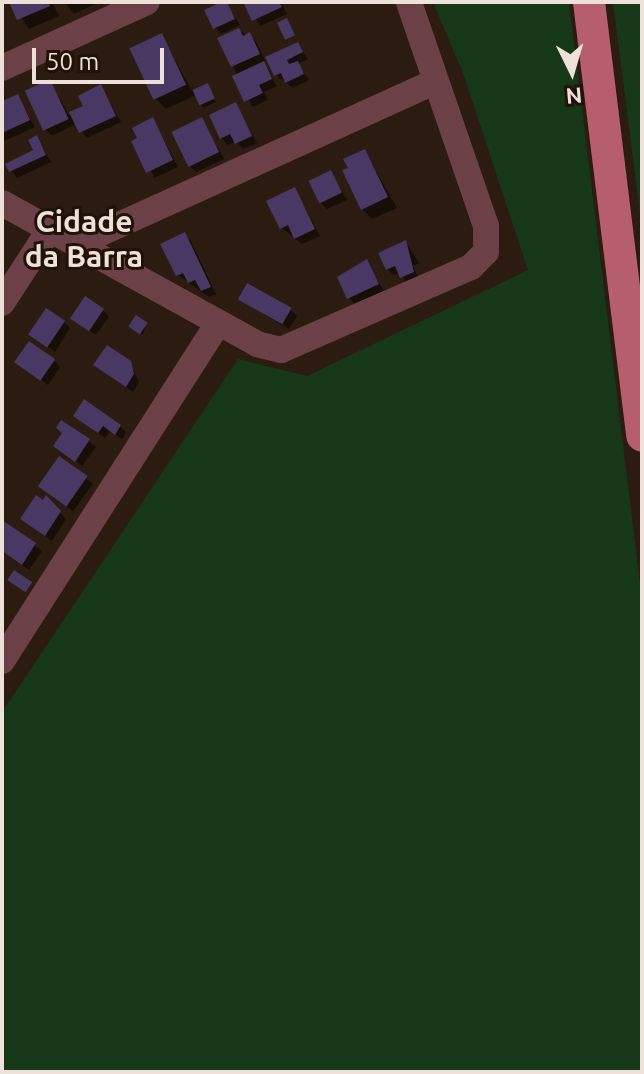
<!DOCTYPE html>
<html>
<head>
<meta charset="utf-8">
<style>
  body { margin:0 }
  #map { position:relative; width:644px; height:1074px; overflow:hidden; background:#2b1b10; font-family:Ubuntu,sans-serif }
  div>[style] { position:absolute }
  .green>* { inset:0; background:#173818 }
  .shadow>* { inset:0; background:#0007; transform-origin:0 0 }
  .building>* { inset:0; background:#493863; transform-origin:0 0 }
  .minor>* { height:26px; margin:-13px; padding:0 13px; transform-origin:13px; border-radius:13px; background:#6c4047 }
  .major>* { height:32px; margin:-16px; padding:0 16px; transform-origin:16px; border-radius:16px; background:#b75e6e }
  span { translate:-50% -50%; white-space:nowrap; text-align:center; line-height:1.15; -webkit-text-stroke:6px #211207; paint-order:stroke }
  .neighbourhood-label { font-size:30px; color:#ede1da; font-weight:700 }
  .frame { position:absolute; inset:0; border:4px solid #ede1da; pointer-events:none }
  .north { position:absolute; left:532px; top:32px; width:80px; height:80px; -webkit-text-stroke:6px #211207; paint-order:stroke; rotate:175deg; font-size:22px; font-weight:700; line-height:32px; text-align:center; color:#ede1da }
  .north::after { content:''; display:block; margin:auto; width:28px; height:36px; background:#ede1da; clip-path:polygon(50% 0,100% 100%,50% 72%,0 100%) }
  .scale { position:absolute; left:32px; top:48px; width:132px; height:36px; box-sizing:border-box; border:4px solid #ede1da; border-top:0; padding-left:10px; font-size:24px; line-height:28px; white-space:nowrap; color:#ede1da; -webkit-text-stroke:6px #211207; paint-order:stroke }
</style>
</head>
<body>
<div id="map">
  <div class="green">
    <i style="clip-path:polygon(433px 2px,569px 2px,642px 600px,642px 1072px,2px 1072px,2px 712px,238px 359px,307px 376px,528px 270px,463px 73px)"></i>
    <i style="clip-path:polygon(613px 2px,642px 2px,642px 229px)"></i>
  </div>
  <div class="shadow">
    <i style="clip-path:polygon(11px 2px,52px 2px,59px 16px,29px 29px)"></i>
    <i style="clip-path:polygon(65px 2px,94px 2px,95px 4px,74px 14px)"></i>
    <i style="clip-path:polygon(225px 2px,240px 25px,221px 34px,215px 27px)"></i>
    <i style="clip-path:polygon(246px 2px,281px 2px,287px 14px,260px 26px)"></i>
    <i style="clip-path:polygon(239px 30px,256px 41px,265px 60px,297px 45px,308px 59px,298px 64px,309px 80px,293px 88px,276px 75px,268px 59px,262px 62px,277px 86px,264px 92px,268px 100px,252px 107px,233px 66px)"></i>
    <i style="clip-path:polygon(161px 35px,193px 92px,210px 88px,216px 102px,203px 108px,196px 95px,166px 109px,156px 99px)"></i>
    <i style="clip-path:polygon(50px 81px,69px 115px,85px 107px,101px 87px,121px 122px,87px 138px,76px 124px,52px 136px,45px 129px)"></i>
    <i style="clip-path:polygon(17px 96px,35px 127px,2px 142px,2px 103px)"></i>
    <i style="clip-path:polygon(235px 105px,257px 143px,243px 149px,236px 141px,228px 145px,221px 138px)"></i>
    <i style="clip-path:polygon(201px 119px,224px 159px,196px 172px,189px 165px)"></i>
    <i style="clip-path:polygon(153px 120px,178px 167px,154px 178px,140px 139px)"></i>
    <i style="clip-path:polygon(37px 138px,51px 162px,17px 178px,8px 165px,36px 151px)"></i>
    <i style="clip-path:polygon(365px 151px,397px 208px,372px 219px,362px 209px)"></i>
    <i style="clip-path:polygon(331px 173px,347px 200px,327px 209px,321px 203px)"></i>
    <i style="clip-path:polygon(295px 189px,320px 236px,302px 244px,282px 228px)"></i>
    <i style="clip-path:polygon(184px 234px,191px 241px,216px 294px,209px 297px,178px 275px)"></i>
    <i style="clip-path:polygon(406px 242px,419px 263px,413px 266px,419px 279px,408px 284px,400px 272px,394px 275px,387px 269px)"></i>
    <i style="clip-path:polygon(366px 261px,384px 291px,355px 304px,349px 298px)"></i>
    <i style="clip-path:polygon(240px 300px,290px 309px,297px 316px,289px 329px)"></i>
    <i style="clip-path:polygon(103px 310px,109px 317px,96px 335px,79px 324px)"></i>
    <i style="clip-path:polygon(64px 322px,70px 328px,55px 352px,30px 334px)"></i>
    <i style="clip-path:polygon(146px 324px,143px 335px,134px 329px)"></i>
    <i style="clip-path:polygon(54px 360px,60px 367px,48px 385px,17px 363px)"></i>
    <i style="clip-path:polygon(130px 363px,139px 382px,133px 392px,96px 365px)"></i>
    <i style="clip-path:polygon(75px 416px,120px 426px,126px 432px,122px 439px,110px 431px,105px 438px)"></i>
    <i style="clip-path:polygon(62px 422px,96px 447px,82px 466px,55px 446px,64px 434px)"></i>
    <i style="left:59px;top:459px;width:42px;height:34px;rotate:36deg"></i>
    <i style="clip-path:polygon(46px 498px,66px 519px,52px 541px,22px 519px)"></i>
    <i style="clip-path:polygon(2px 522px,42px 551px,29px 570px,2px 551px)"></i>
  </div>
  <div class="building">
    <i style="clip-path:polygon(9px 2px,48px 2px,50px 6px,17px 20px)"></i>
    <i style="clip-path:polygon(221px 2px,227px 2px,235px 19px,213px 29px,204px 10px)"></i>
    <i style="clip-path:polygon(243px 2px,279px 2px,282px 7px,252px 21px)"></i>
    <i style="left:287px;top:18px;width:19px;height:11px;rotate:65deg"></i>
    <i style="clip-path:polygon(239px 28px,243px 36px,250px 32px,260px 54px,231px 67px,217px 38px)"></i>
    <i style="left:162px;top:33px;width:57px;height:36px;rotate:65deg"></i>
    <i style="clip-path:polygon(298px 42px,303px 52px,287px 60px,289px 64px,298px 61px,304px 74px,285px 83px,281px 73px,274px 76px,265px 57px)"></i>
    <i style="clip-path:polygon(264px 61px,272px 79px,259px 85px,263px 93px,244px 102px,232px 76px)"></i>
    <i style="left:50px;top:79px;width:44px;height:28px;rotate:65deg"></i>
    <i style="left:208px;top:83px;width:17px;height:17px;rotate:66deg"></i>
    <i style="clip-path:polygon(101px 84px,116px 116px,79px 133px,69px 112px,83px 106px,78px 96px)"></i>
    <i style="clip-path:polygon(18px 94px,30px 120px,2px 133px,2px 101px)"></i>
    <i style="clip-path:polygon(236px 102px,252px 136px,235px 144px,230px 134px,220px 139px,209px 115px)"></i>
    <i style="clip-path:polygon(153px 117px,173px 160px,146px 173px,131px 141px,137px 138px,132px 128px)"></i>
    <i style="left:202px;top:117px;width:39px;height:34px;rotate:64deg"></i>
    <i style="clip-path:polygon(37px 135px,46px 155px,9px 172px,5px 164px,33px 150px,28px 140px)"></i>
    <i style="clip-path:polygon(365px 149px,388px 197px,361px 210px,342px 170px,348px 168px,343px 159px)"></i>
    <i style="left:331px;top:170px;width:25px;height:25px;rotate:64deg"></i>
    <i style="clip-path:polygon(295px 187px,315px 229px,294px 239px,288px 225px,280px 229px,266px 201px)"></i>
    <i style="clip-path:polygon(185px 232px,211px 287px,201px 291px,195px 280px,188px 283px,183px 273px,176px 276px,160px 244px)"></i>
    <i style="clip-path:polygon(406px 240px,414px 272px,400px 278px,395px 266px,386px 270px,378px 253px)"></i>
    <i style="clip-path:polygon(367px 259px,379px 284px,347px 299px,337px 277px)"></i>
    <i style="left:247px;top:283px;width:51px;height:19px;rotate:29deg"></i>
    <i style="left:85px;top:296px;width:23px;height:27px;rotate:34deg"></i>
    <i style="left:46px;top:308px;width:23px;height:32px;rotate:34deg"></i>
    <i style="left:136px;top:315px;width:14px;height:14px;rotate:34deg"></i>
    <i style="left:29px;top:341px;width:32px;height:26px;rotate:35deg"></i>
    <i style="clip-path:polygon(107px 345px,131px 361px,134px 374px,126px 387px,93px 365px)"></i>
    <i style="clip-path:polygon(84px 399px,121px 425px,115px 435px,103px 426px,98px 433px,73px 416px)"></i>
    <i style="clip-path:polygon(61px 420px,90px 439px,75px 462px,53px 446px,62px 433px,56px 428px)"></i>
    <i style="left:59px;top:456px;width:35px;height:37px;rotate:35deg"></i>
    <i style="clip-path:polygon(36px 495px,43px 500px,46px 495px,61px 511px,45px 536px,20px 519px)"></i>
    <i style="clip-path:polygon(2px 520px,36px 543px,22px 565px,2px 551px)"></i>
    <i style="left:14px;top:570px;width:22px;height:12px;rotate:34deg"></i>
  </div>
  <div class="minor">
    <i style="left:2px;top:68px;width:159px;rotate:-24.5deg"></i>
    <i style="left:2px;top:203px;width:291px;rotate:28.9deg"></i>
    <i style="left:257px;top:344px;width:25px;rotate:14deg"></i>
    <i style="left:281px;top:350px;width:207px;rotate:-23.6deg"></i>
    <i style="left:471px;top:267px;width:21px;rotate:-45deg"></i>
    <i style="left:486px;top:252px;width:26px;rotate:-90deg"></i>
    <i style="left:486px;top:226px;width:237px;rotate:-109deg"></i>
    <i style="left:77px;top:244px;width:394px;rotate:-24.4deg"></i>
    <i style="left:2px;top:303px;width:88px;rotate:-57deg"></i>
    <i style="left:2px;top:661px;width:401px;rotate:-57.4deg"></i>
  </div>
  <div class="major">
    <i style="left:589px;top:2px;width:437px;rotate:83deg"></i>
  </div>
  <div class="neighbourhood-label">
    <span style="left:84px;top:238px">Cidade<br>da Barra</span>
  </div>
  <div class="frame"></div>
  <div class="north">N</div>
  <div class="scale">50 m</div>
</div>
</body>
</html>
